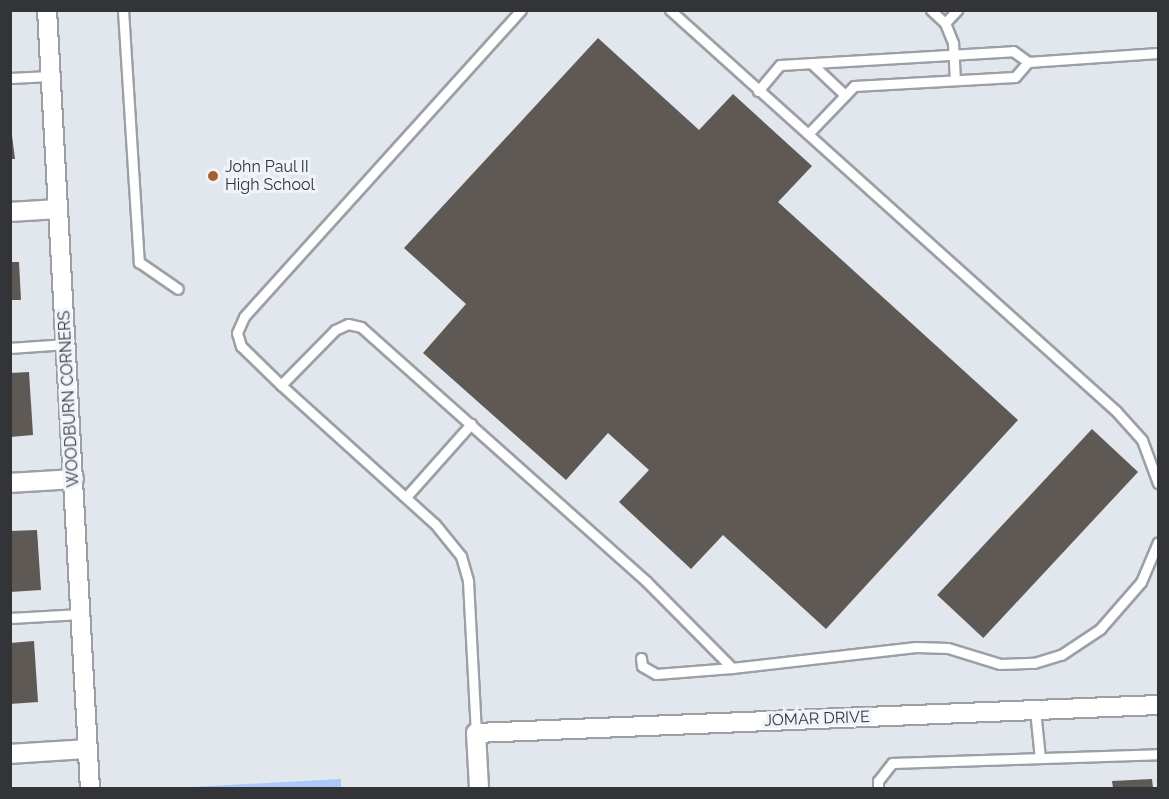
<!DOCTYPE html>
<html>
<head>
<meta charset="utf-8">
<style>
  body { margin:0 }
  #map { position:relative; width:1169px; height:799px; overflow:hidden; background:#e2e6ed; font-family:Raleway,sans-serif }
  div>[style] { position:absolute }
  .green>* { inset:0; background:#a9c9fb }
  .building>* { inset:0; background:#5f5956; transform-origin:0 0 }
  .roads { filter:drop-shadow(2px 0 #9ca0a6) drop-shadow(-2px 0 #9ca0a6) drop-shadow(0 2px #9ca0a6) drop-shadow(0 -2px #9ca0a6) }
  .service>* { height:9px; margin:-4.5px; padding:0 4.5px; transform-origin:4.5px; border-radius:4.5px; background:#fff }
  .minor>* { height:18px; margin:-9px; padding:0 9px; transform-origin:9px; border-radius:9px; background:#fff }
  .dots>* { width:16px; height:16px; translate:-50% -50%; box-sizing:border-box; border:3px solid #eff4fa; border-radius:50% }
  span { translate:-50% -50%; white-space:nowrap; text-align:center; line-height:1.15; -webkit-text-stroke:6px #eff4fa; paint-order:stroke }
  .poi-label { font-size:16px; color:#333437 }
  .left { translate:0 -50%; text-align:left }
  .street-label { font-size:16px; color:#333437 }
  .frame { position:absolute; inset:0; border:12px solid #333437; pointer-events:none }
</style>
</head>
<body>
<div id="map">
  <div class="green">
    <i style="clip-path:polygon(341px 779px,341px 788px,173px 788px)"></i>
  </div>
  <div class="building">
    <i style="clip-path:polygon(598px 38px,699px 130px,733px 94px,812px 166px,778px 202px,1018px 420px,826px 629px,723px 535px,691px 569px,619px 502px,649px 470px,608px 433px,566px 480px,423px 353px,466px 304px,404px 248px)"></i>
    <i style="clip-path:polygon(10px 120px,15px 159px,10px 159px)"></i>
    <i style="clip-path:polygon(10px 262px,19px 262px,21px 300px,10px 300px)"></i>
    <i style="clip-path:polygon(29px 372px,33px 435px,10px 437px,10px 373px)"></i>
    <i style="left:1092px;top:429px;width:63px;height:227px;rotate:43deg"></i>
    <i style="clip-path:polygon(37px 530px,41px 590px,10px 592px,10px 531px)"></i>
    <i style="clip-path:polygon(34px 641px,38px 702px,10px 704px,10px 643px)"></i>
    <i style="clip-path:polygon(1152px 779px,1153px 788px,1113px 788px,1112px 781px)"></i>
  </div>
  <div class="roads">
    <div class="service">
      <i style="left:123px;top:10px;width:253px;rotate:86.4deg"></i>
      <i style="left:139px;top:262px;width:47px;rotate:34.7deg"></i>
      <i style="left:521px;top:10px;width:413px;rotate:132.1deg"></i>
      <i style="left:244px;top:317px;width:17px;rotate:114deg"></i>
      <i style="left:237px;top:333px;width:14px;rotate:73deg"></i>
      <i style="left:241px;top:346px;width:56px;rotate:44.3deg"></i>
      <i style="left:281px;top:385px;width:77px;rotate:-45.5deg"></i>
      <i style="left:335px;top:330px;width:14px;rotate:-25deg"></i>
      <i style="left:348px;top:324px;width:13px;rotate:13deg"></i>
      <i style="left:361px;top:327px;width:383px;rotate:41.7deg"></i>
      <i style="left:647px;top:582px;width:121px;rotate:45.3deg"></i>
      <i style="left:732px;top:668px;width:185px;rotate:-6.5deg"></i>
      <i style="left:916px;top:647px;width:32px;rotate:2deg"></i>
      <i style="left:948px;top:648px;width:54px;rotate:17.1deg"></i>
      <i style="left:1000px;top:664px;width:34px;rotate:-2deg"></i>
      <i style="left:1034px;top:663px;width:28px;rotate:-17deg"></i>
      <i style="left:1061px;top:655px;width:47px;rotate:-33.7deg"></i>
      <i style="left:1100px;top:629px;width:62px;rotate:-48.9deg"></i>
      <i style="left:1141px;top:582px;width:43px;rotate:-67deg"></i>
      <i style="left:670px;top:10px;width:600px;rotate:41.96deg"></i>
      <i style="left:1116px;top:411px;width:39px;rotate:48deg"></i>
      <i style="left:1142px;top:440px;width:46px;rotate:69.6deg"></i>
      <i style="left:931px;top:10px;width:19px;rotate:43deg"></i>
      <i style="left:945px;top:23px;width:22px;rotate:68deg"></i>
      <i style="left:953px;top:43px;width:37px;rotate:87deg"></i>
      <i style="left:945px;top:23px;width:18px;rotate:-47deg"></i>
      <i style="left:811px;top:63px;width:47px;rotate:43.3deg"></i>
      <i style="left:10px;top:78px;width:40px;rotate:-2.9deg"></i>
      <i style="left:758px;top:91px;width:34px;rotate:-50deg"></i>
      <i style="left:780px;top:65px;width:233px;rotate:-3.4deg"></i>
      <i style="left:1013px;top:51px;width:19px;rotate:36deg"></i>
      <i style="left:1028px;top:62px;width:130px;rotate:-4deg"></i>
      <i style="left:808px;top:134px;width:66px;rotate:-46.2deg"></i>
      <i style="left:854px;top:86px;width:161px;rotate:-3.2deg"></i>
      <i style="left:1015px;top:77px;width:20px;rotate:-49deg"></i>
      <i style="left:10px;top:348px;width:56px;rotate:-4.1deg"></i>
      <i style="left:281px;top:385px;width:207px;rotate:42.1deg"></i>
      <i style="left:435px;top:524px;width:41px;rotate:50.9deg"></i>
      <i style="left:461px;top:556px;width:26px;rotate:74deg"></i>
      <i style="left:468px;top:581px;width:152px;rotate:87deg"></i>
      <i style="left:406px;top:497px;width:98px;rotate:-48.3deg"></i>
      <i style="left:10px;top:618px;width:71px;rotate:-3.2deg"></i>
      <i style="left:641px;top:658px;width:8px;rotate:83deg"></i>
      <i style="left:642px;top:666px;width:16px;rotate:30deg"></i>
      <i style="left:656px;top:674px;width:76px;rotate:-4.5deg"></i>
      <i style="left:1035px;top:710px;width:48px;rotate:84.1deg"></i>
      <i style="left:878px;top:788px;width:7px;rotate:-90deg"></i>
      <i style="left:878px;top:781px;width:23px;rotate:-52deg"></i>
      <i style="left:892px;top:763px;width:266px;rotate:-1.9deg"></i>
    </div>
    <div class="minor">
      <i style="left:47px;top:10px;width:779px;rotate:86.84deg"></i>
      <i style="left:10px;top:212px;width:48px;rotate:-3.6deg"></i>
      <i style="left:10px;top:483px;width:64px;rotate:-3.6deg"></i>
      <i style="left:10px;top:754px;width:78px;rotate:-3.7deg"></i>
      <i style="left:479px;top:788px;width:55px;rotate:-93.1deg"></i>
      <i style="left:476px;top:733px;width:683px;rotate:-2.35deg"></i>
    </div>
  </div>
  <div class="dots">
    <i style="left:213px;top:176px;background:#a35f30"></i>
  </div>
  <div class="poi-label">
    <span class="left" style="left:225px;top:176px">John Paul II<br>High School</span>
  </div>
  <div class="street-label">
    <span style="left:69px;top:399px;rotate:-93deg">WOODBURN CORNERS</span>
    <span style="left:817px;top:719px;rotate:-2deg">JOMAR DRIVE</span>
  </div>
  <div class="frame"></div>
</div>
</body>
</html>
